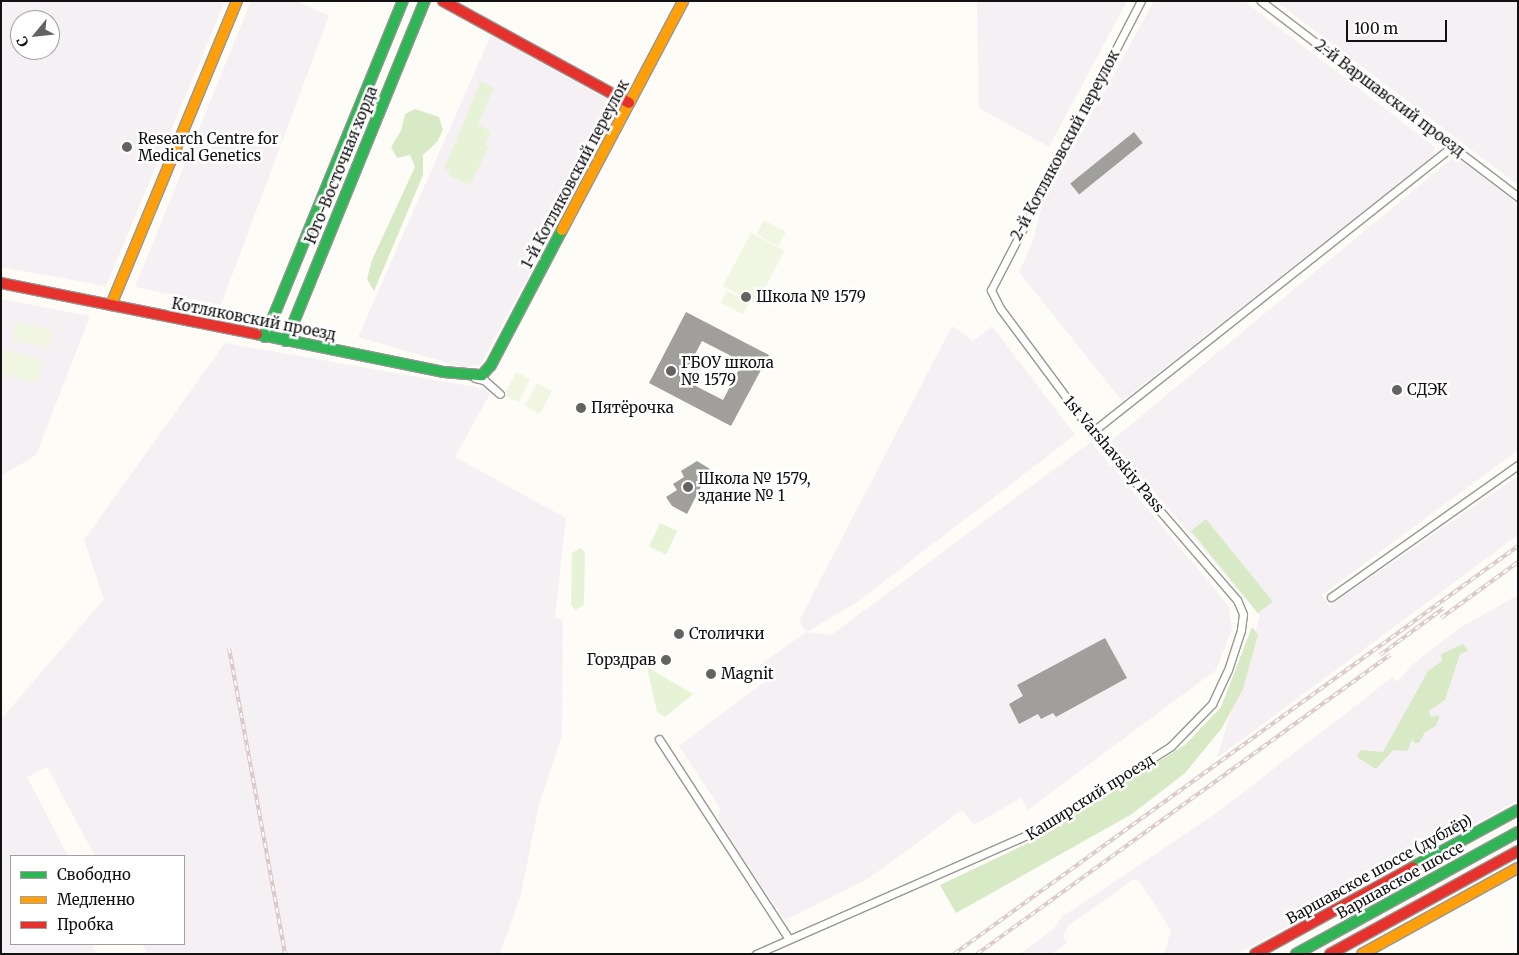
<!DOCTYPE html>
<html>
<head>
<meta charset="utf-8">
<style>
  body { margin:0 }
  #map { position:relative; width:1519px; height:955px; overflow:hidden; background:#fdfcf7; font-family:Merriweather,serif }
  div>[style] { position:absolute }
  .industrial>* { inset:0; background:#f5f0f3 }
  .green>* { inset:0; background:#e7f3d7; transform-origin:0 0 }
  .forest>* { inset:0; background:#d8eac5; transform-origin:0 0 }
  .pitch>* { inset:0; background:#f0f6e1; transform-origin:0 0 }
  .building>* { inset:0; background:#a19f9c; transform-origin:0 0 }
  .roads { filter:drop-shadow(1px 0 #979795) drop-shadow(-1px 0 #979795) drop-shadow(0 1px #979795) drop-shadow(0 -1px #979795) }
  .street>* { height:7px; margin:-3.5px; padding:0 3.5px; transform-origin:3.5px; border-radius:3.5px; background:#fffffe }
  .fast>* { height:10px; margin:-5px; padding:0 5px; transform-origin:5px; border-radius:5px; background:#30b455 }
  .slow>* { height:10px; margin:-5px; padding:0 5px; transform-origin:5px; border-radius:5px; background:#ff9f0a }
  .jam>* { height:10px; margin:-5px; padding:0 5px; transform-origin:5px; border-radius:5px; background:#e5322d }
  .rail>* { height:4px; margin-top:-2px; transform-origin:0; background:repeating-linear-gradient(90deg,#fff 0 5.5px,#d9c6c7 0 11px); box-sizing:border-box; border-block:1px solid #d9c6c7 }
  .dots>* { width:14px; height:14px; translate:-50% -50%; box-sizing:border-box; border:2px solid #fff; border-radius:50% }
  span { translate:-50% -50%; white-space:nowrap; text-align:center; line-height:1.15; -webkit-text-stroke:5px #fff; paint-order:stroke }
  .street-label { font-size:15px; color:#111 }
  .poi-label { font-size:15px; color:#111 }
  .left { translate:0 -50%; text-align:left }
  .right { translate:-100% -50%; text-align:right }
  .frame { position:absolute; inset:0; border:2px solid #111; pointer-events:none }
  .legend { position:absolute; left:10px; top:855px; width:175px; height:90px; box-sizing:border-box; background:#fff; border:1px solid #a0a0a0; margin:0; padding:6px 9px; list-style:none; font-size:15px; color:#111 }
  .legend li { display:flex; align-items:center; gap:10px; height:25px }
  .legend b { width:25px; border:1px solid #a0a0a0 }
  .north { position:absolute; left:10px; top:10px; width:50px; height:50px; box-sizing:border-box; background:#fff; border:1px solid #a0a0a0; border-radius:50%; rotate:242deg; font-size:14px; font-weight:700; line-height:20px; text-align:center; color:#111 }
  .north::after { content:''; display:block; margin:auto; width:18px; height:22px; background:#646362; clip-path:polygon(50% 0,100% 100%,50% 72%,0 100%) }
  .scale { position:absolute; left:1346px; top:20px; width:101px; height:22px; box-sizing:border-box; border:2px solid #111; border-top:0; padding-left:6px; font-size:15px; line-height:18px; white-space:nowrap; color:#111; -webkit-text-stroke:4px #fff; paint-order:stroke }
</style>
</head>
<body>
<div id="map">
  <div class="industrial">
    <i style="clip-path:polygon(evenodd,1px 1px,225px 1px,106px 286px,1px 267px,1px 1px,20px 20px,50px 20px,50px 50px,20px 50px,20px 20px)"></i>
    <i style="clip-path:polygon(251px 1px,297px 1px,329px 16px,221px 305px,135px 287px)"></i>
    <i style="clip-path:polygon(977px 1px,1127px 1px,1049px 147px,979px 108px)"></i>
    <i style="clip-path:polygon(1154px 1px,1244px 1px,1435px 147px,1433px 156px,1122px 401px,1019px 272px,1033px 241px,1042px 205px)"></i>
    <i style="clip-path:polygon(1276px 1px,1518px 1px,1518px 185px)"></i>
    <i style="clip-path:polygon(491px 35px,621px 107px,480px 365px,465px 368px,358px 337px)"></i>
    <i style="clip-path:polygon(1455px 156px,1518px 204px,1518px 450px,1322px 595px,1329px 606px,1518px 476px,1518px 535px,1217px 758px,1260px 616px,1111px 441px)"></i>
    <i style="clip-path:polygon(1px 299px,90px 316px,36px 455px,1px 476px)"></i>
    <i style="clip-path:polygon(952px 326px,973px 341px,992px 326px,1075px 435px,857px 602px,807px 632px,831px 635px,1091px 442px,1229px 606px,1232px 629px,1216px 670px,1028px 810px,1021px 798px,974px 825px,962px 810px,869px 878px,785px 920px,737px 850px,717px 816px,721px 810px,679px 746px,768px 679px,759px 666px,806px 632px,799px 621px)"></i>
    <i style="clip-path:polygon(225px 343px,492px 390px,455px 457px,566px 518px,555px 617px,563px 620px,562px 735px,539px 804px,521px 894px,500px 954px,147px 954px,142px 944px,184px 944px,184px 856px,95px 856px,47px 767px,27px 777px,68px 856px,11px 856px,11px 944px,91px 944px,97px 954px,1px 954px,1px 719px,104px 599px,84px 540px)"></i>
    <i style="clip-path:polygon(1518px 595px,1518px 800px,1237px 954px,1164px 954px,1171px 930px,1139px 881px,1134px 879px,1068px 926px,1063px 937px,1067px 943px,1052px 954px,1020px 954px,1054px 928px,1062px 917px,1215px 814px,1393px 677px,1397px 682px,1412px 665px,1458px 629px)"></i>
  </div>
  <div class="green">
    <i style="clip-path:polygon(481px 81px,494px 88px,478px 124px,491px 132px,485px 145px,489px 147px,470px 185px,449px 176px,450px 171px,444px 169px)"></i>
    <i style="left:660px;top:523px;width:19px;height:26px;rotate:25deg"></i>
    <i style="clip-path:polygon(580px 548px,585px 552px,584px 605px,575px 610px,571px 604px,572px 553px)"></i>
    <i style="clip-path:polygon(647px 667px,693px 694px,665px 717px,657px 712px)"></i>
  </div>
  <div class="forest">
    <i style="clip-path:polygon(415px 109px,439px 117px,443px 130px,437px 142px,423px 155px,423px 175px,374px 291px,367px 279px,372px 260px,415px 167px,410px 155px,397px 158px,391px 147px,401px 131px,405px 114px)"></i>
    <i style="left:1206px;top:519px;width:106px;height:19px;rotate:51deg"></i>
    <i style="clip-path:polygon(1252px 627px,1258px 635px,1243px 689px,1222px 728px,1185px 773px,1132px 814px,956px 913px,940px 885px,1043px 836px,1186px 744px,1221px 707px)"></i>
    <i style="clip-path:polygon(1463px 644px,1468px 651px,1460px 654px,1445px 700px,1429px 711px,1431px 717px,1438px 715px,1439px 718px,1436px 726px,1425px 732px,1419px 743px,1414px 743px,1413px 738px,1407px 751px,1393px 750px,1376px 769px,1357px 757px,1360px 750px,1383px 752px,1428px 671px,1442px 661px,1441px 654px)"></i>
  </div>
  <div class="pitch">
    <i style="left:764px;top:220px;width:25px;height:16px;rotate:29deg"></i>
    <i style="left:751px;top:233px;width:38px;height:60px;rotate:28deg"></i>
    <i style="left:727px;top:291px;width:25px;height:13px;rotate:29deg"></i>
    <i style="left:16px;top:322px;width:38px;height:18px;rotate:12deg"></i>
    <i style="left:1px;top:350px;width:43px;height:24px;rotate:12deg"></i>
    <i style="left:516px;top:372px;width:16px;height:26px;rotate:27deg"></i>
    <i style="left:537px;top:383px;width:17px;height:26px;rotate:28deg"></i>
  </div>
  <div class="building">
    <i style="left:1134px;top:132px;width:14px;height:82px;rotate:51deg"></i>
    <i style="clip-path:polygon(evenodd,686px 312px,769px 355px,731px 426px,649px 383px,686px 312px,702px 341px,743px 362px,723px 400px,682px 379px,702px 341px)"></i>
    <i style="clip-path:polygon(697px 461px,710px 469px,687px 514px,672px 506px,666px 497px,677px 490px,673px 484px,684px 477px,681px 471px)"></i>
    <i style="clip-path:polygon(1105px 638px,1127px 678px,1056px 717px,1053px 713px,1041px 719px,1038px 714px,1019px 724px,1009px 704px,1023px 696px,1017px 685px)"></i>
  </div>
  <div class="roads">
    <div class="street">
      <i style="left:1261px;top:1px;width:323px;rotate:37.3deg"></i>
      <i style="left:475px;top:378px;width:9px;rotate:13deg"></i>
      <i style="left:484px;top:380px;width:21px;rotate:41deg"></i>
      <i style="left:1092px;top:432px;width:462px;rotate:-38.4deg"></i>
      <i style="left:1331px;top:597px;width:229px;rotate:-35.2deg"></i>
      <i style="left:659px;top:739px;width:237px;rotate:57deg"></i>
      <i style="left:756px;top:954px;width:316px;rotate:-23.7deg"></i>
      <i style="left:1045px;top:827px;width:150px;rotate:-32.7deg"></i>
      <i style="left:1171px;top:746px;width:59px;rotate:-45.7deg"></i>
      <i style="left:1212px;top:704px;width:38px;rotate:-65deg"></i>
      <i style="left:1228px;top:670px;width:42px;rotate:-72deg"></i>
      <i style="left:1241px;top:630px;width:16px;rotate:-83deg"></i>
      <i style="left:1243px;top:614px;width:15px;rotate:-113deg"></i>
      <i style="left:1237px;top:600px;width:222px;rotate:-130.8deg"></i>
      <i style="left:1092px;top:432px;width:154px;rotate:-126.6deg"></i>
      <i style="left:1000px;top:308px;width:20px;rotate:-117deg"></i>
      <i style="left:991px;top:290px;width:326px;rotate:-62.6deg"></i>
    </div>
    <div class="fast">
      <i style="left:257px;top:334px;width:191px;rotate:11.5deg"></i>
      <i style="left:444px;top:372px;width:38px;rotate:5deg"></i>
      <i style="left:482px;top:375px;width:13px;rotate:-48deg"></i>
      <i style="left:491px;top:365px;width:153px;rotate:-62.3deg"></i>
      <i style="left:265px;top:337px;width:363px;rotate:-67.7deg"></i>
      <i style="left:286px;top:341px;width:367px;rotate:-67.8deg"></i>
      <i style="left:1413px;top:867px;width:119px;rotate:-28.5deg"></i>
      <i style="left:1296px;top:954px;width:253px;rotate:-28.8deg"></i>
    </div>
    <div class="slow">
      <i style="left:562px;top:230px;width:259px;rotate:-62.1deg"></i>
      <i style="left:111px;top:305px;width:329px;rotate:-67.5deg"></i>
      <i style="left:1362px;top:954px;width:178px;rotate:-28.9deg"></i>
    </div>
    <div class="jam">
      <i style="left:443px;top:1px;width:212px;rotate:28.7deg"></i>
      <i style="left:1px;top:283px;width:261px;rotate:11.3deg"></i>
      <i style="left:1255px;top:954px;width:180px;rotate:-28.8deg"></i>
      <i style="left:1330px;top:954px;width:214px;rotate:-28.7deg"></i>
    </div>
  </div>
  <div class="rail">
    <i style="left:1441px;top:618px;width:95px;rotate:-36deg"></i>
    <i style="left:229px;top:648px;width:311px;rotate:79.6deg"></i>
    <i style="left:1380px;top:655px;width:79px;rotate:-36.3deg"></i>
    <i style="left:954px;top:954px;width:696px;rotate:-35.88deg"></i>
    <i style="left:977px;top:954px;width:510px;rotate:-35.9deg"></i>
  </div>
  <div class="dots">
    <i style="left:127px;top:147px;background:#646362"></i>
    <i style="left:746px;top:297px;background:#646362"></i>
    <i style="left:671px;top:371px;background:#646362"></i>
    <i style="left:1397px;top:390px;background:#646362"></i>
    <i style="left:581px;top:408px;background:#646362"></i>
    <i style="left:688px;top:487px;background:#646362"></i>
    <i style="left:679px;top:634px;background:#646362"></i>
    <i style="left:666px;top:660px;background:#646362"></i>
    <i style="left:711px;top:674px;background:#646362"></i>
  </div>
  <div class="street-label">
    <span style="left:1390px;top:98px;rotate:37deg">2-й Варшавский проезд</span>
    <span style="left:1065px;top:145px;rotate:-62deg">2-й Котляковский переулок</span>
    <span style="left:341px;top:165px;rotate:-68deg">Юго-Восточная хорда</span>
    <span style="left:575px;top:174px;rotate:-62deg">1-й Котляковский переулок</span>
    <span style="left:254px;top:319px;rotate:11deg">Котляковский проезд</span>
    <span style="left:1114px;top:454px;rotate:50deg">1st Varshavskiy Pass</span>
    <span style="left:1090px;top:797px;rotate:-32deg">Каширский проезд</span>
    <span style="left:1379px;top:869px;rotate:-29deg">Варшавское шоссе (дублёр)</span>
    <span style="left:1400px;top:880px;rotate:-29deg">Варшавское шоссе</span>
  </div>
  <div class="poi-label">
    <span class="left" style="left:138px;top:147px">Research Centre for<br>Medical Genetics</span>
    <span class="left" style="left:756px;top:297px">Школа № 1579</span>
    <span class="left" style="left:681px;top:371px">ГБОУ школа<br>№ 1579</span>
    <span class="left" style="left:1407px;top:390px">СДЭК</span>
    <span class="left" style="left:591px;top:408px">Пятёрочка</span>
    <span class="left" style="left:698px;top:487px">Школа № 1579,<br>здание № 1</span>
    <span class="left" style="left:689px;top:634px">Столички</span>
    <span class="right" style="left:656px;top:660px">Горздрав</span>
    <span class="left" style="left:721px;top:674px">Magnit</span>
  </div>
  <div class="frame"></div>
  <ul class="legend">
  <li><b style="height:6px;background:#30b455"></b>Свободно</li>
  <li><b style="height:6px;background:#ff9f0a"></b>Медленно</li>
  <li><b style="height:6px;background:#e5322d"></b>Пробка</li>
  </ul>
  <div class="north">С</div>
  <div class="scale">100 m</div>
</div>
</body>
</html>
